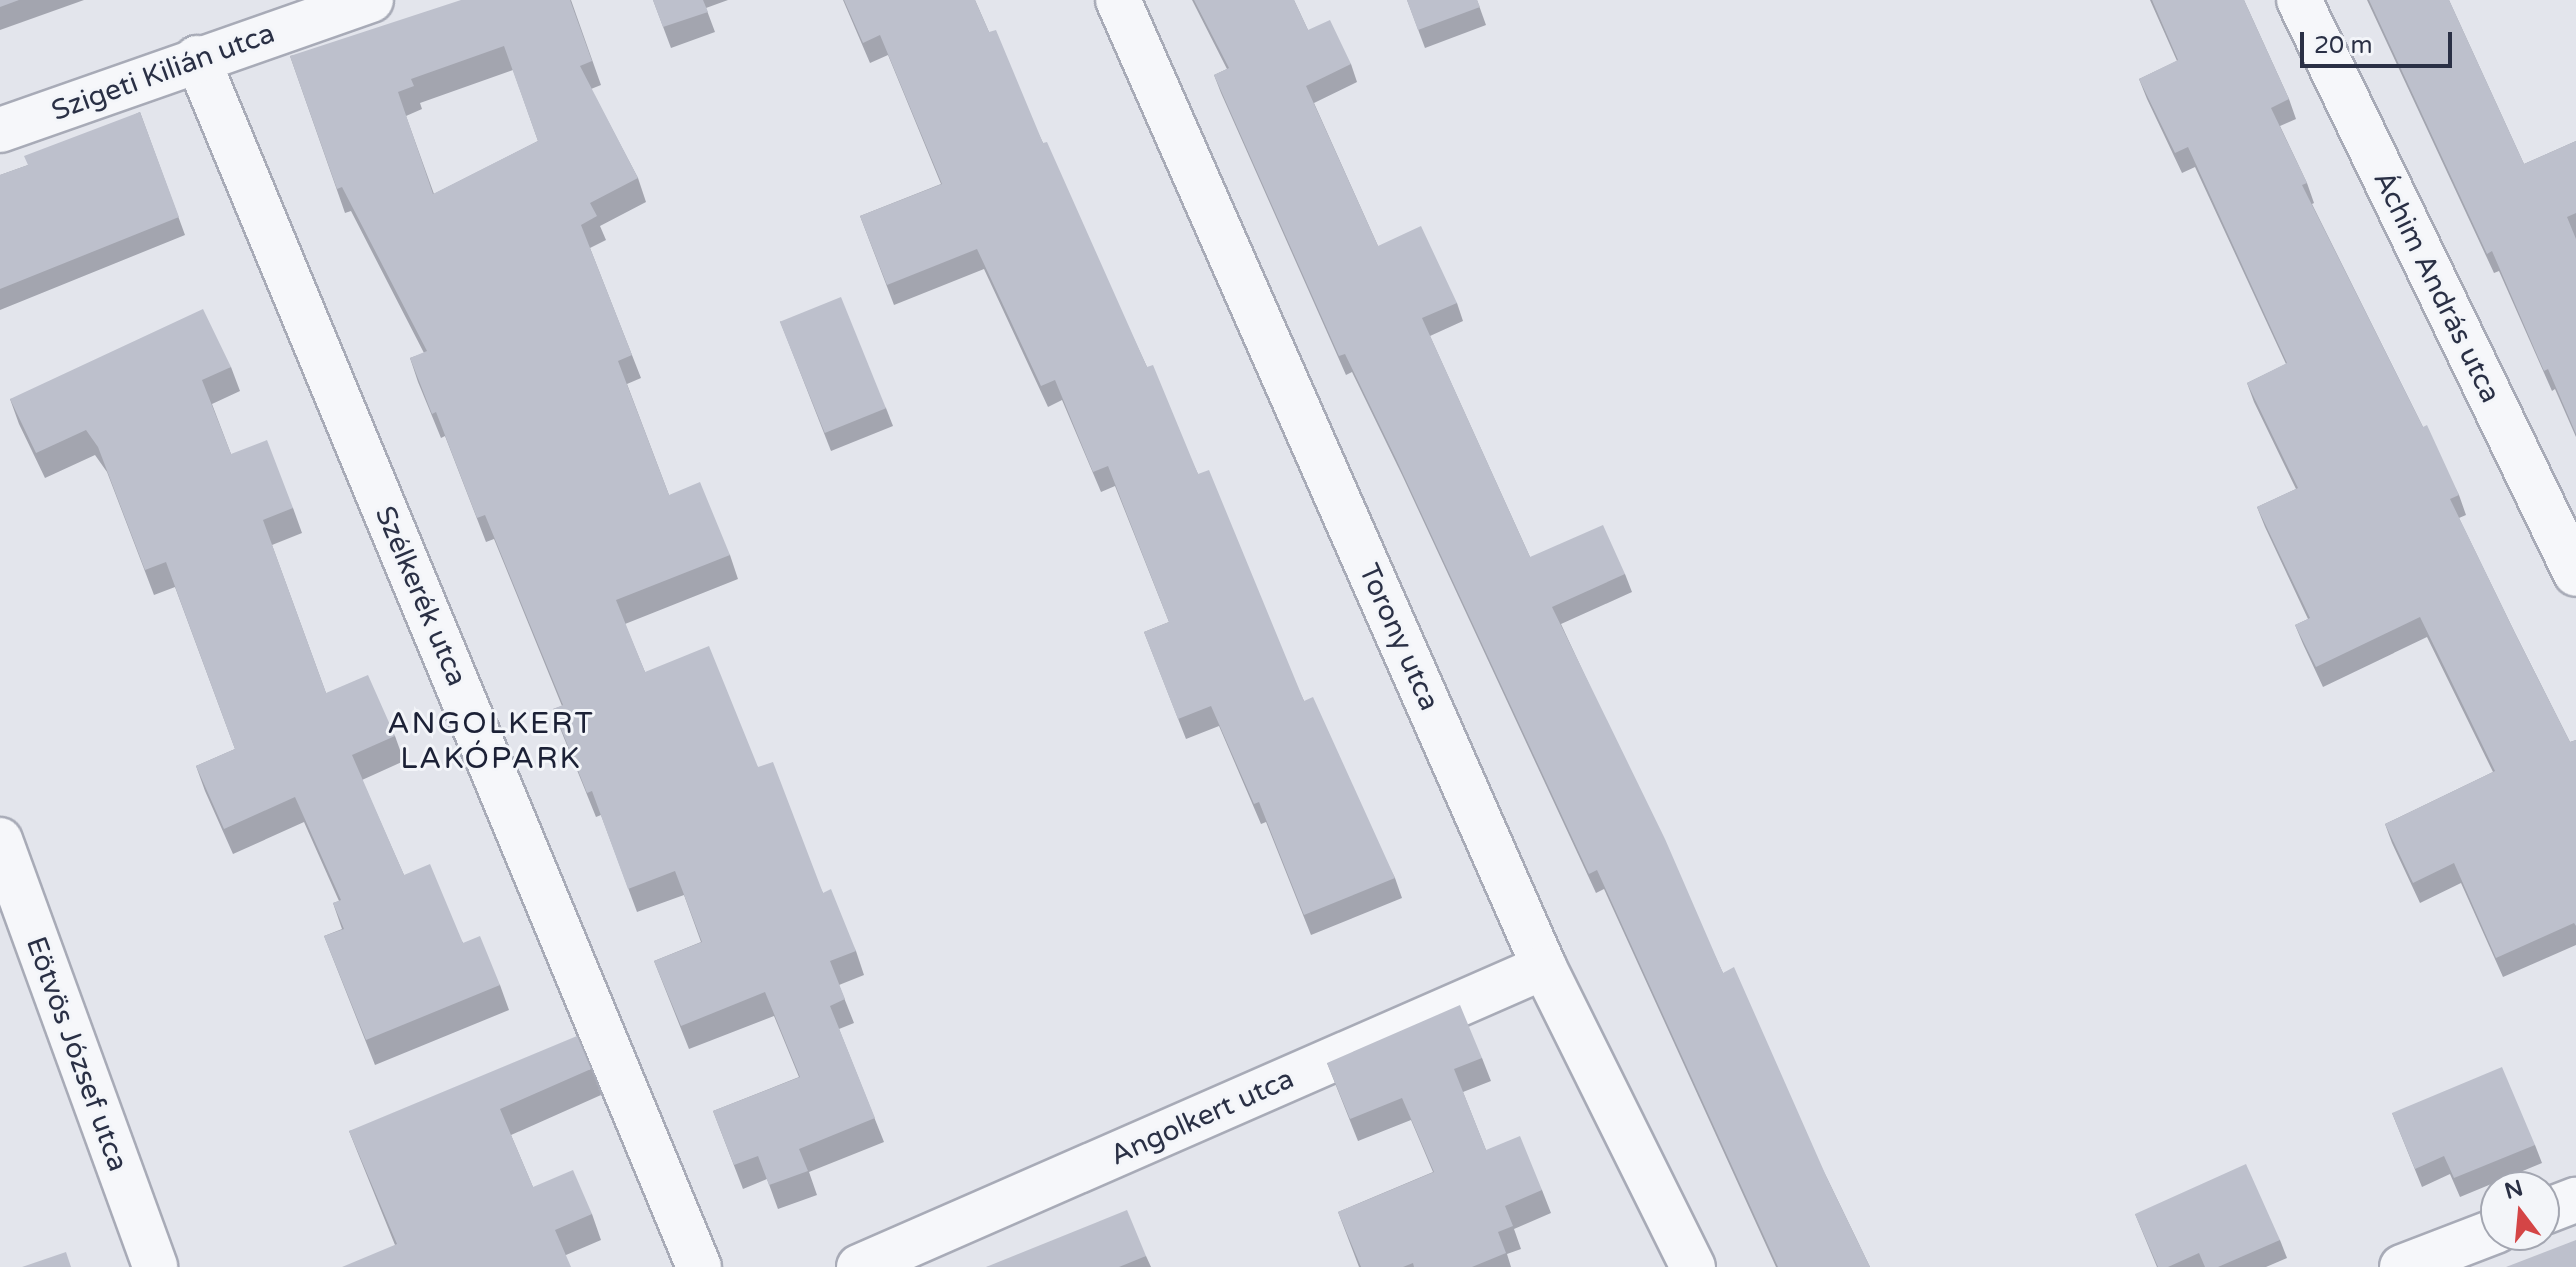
<!DOCTYPE html>
<html>
<head>
<meta charset="utf-8">
<style>
  body { margin:0 }
  #map { position:relative; width:2576px; height:1267px; overflow:hidden; background:#e3e5ec; font-family:"Varela Round",sans-serif }
  div>[style] { position:absolute }
  .roads { filter:drop-shadow(2px 0 #a8abb7) drop-shadow(-2px 0 #a8abb7) drop-shadow(0 2px #a8abb7) drop-shadow(0 -2px #a8abb7) }
  .street>* { height:44px; margin:-22px; padding:0 22px; transform-origin:22px; border-radius:22px; background:#f6f7fa }
  .wall>* { inset:0; background:#a3a5af }
  .building>* { inset:0; background:#bdc0cc; transform-origin:0 0 }
  span { translate:-50% -50%; white-space:nowrap; text-align:center; line-height:1.15; -webkit-text-stroke:6px #f3f5f9; paint-order:stroke }
  .street-label { font-size:28px; color:#2a3045 }
  .neighbourhood-label { font-size:30px; color:#1c2136; letter-spacing:2px }
  .north { position:absolute; left:2480px; top:1171px; width:80px; height:80px; box-sizing:border-box; background:#f3f5f9; border:2px solid #a3a6b1; border-radius:50%; rotate:344deg; font-size:22px; font-weight:700; line-height:32px; text-align:center; color:#2a3045 }
  .north::after { content:''; display:block; margin:auto; width:28px; height:36px; background:#d44546; clip-path:polygon(50% 0,100% 100%,50% 72%,0 100%) }
  .scale { position:absolute; left:2300px; top:32px; width:152px; height:36px; box-sizing:border-box; border:4px solid #2a3045; border-top:0; padding-left:10px; font-size:24px; line-height:28px; white-space:nowrap; color:#2a3045; -webkit-text-stroke:6px #f3f5f9; paint-order:stroke }
</style>
</head>
<body>
<div id="map">
  <div class="roads">
    <div class="street">
      <i style="left:1118px;top:0;width:1057px;rotate:66.22deg"></i>
      <i style="left:1544px;top:967px;width:335px;rotate:63.6deg"></i>
      <i style="left:2299px;top:0;width:637px;rotate:64.24deg"></i>
      <i style="left:197px;top:58px;width:1309px;rotate:67.45deg"></i>
      <i style="left:0;top:130px;width:393px;rotate:-19.3deg"></i>
      <i style="left:0;top:840px;width:454px;rotate:70deg"></i>
      <i style="left:2544px;top:1212px;width:34px;rotate:-21deg"></i>
      <i style="left:859px;top:1267px;width:748px;rotate:-23.65deg"></i>
      <i style="left:2402px;top:1267px;width:101px;rotate:-21deg"></i>
    </div>
  </div>
  <div class="wall">
    <i style="clip-path:polygon(0 0,84px 0,0 30px)"></i>
    <i style="clip-path:polygon(evenodd,571px 0,601px 85px,591px 89px,638px 178px,646px 202px,600px 226px,606px 240px,590px 248px,641px 378px,627px 384px,669px 495px,730px 555px,738px 579px,625px 624px,645px 672px,758px 767px,823px 893px,856px 951px,864px 975px,839px 985px,854px 1023px,839px 1029px,884px 1142px,809px 1172px,817px 1195px,778px 1209px,767px 1179px,743px 1189px,713px 1111px,799px 1077px,774px 1016px,689px 1049px,654px 961px,701px 942px,684px 895px,637px 912px,601px 815px,596px 817px,562px 733px,553px 709px,562px 706px,494px 539px,486px 542px,445px 436px,441px 438px,418px 382px,410px 358px,424px 353px,351px 211px,345px 213px,290px 56px,571px 0,513px 70px,538px 141px,434px 194px,406px 116px,422px 109px,420px 103px,513px 70px)"></i>
    <i style="clip-path:polygon(653px 0,728px 0,706px 8px,715px 32px,671px 48px)"></i>
    <i style="clip-path:polygon(843px 0,975px 0,989px 32px,1043px 143px,1147px 367px,1198px 474px,1304px 701px,1395px 878px,1402px 898px,1311px 935px,1266px 822px,1261px 824px,1219px 726px,1186px 739px,1144px 632px,1169px 622px,1115px 486px,1101px 492px,1062px 400px,1048px 407px,984px 269px,894px 305px,860px 216px,941px 184px,888px 55px,870px 63px)"></i>
    <i style="clip-path:polygon(1192px 0,1294px 0,1308px 30px,1351px 64px,1357px 82px,1314px 103px,1378px 246px,1457px 303px,1463px 321px,1430px 336px,1530px 557px,1625px 574px,1632px 592px,1561px 624px,1723px 973px,1827px 1178px,1870px 1267px,1776px 1267px,1604px 889px,1596px 893px,1403px 477px,1352px 372px,1346px 375px,1221px 93px,1214px 75px,1227px 69px)"></i>
    <i style="clip-path:polygon(1407px 0,1477px 0,1486px 25px,1425px 48px)"></i>
    <i style="clip-path:polygon(2150px 0,2244px 0,2289px 99px,2296px 119px,2280px 126px,2307px 183px,2314px 203px,2312px 204px,2423px 427px,2459px 495px,2466px 515px,2459px 518px,2515px 633px,2570px 742px,2576px 740px,2576px 945px,2503px 977px,2461px 883px,2420px 903px,2392px 843px,2385px 824px,2493px 772px,2427px 637px,2323px 687px,2303px 644px,2295px 625px,2308px 619px,2265px 527px,2257px 507px,2296px 489px,2254px 402px,2247px 383px,2286px 364px,2195px 167px,2182px 173px,2147px 99px,2139px 79px,2177px 61px)"></i>
    <i style="clip-path:polygon(2367px 0,2449px 0,2524px 164px,2576px 141px,2576px 437px,2555px 389px,2552px 391px,2499px 271px,2494px 273px)"></i>
    <i style="clip-path:polygon(140px 112px,185px 235px,0 310px,0 175px,28px 165px)"></i>
    <i style="clip-path:polygon(780px 321px,886px 408px,893px 426px,831px 451px)"></i>
    <i style="clip-path:polygon(231px 367px,240px 391px,212px 404px,231px 454px,293px 508px,302px 533px,272px 545px,326px 693px,395px 736px,404px 761px,362px 780px,404px 875px,500px 985px,509px 1010px,375px 1065px,324px 936px,342px 929px,333px 903px,339px 901px,304px 822px,233px 854px,205px 791px,196px 766px,235px 749px,175px 587px,154px 595px,107px 472px,95px 455px,45px 478px,19px 424px,10px 399px)"></i>
    <i style="clip-path:polygon(1482px 1058px,1491px 1081px,1463px 1092px,1486px 1150px,1542px 1190px,1551px 1213px,1514px 1229px,1521px 1249px,1507px 1254px,1511px 1267px,1359px 1267px,1338px 1212px,1433px 1172px,1411px 1120px,1358px 1141px,1327px 1063px)"></i>
    <i style="clip-path:polygon(591px 1069px,601px 1095px,511px 1135px,533px 1187px,592px 1214px,601px 1240px,566px 1255px,395px 1245px,359px 1156px,349px 1131px)"></i>
    <i style="clip-path:polygon(2392px 1113px,2535px 1145px,2542px 1163px,2460px 1197px,2450px 1174px,2422px 1187px)"></i>
    <i style="clip-path:polygon(2135px 1214px,2280px 1240px,2287px 1258px,2266px 1267px,2157px 1267px)"></i>
    <i style="clip-path:polygon(1146px 1256px,1151px 1267px,986px 1267px)"></i>
  </div>
  <div class="building">
    <i style="clip-path:polygon(0 0,19px 0,0 7px)"></i>
    <i style="clip-path:polygon(evenodd,461px 0,570px 0,592px 61px,580px 66px,638px 178px,590px 203px,597px 216px,581px 225px,632px 355px,618px 361px,669px 495px,700px 482px,730px 555px,616px 600px,645px 672px,709px 646px,758px 767px,773px 762px,823px 893px,831px 889px,856px 951px,830px 961px,845px 999px,830px 1006px,875px 1118px,799px 1149px,808px 1171px,769px 1185px,758px 1156px,734px 1165px,713px 1111px,800px 1077px,765px 992px,681px 1026px,654px 961px,702px 942px,675px 871px,628px 889px,592px 791px,587px 793px,553px 709px,563px 705px,485px 515px,477px 518px,436px 412px,432px 414px,410px 358px,427px 351px,342px 187px,337px 189px,290px 56px,461px 0,504px 46px,538px 141px,433px 194px,398px 92px,414px 86px,411px 79px,504px 46px)"></i>
    <i style="clip-path:polygon(653px 0,703px 0,708px 12px,663px 27px)"></i>
    <i style="clip-path:polygon(844px 0,975px 0,989px 32px,996px 30px,1043px 143px,1047px 142px,1147px 367px,1153px 365px,1198px 474px,1209px 470px,1304px 701px,1313px 697px,1395px 878px,1304px 915px,1259px 802px,1254px 804px,1211px 706px,1178px 719px,1144px 632px,1169px 622px,1108px 466px,1093px 472px,1055px 380px,1041px 386px,977px 249px,887px 285px,860px 216px,942px 184px,880px 35px,863px 43px)"></i>
    <i style="clip-path:polygon(1194px 0,1294px 0,1308px 30px,1330px 20px,1351px 64px,1306px 86px,1378px 246px,1421px 226px,1457px 303px,1422px 318px,1530px 557px,1603px 525px,1625px 574px,1552px 607px,1665px 839px,1723px 973px,1734px 967px,1827px 1178px,1870px 1267px,1778px 1267px,1597px 870px,1589px 874px,1396px 459px,1345px 354px,1339px 356px,1214px 75px,1229px 68px)"></i>
    <i style="clip-path:polygon(1407px 0,1477px 0,1480px 7px,1418px 30px)"></i>
    <i style="clip-path:polygon(2152px 0,2244px 0,2289px 99px,2271px 108px,2307px 183px,2302px 185px,2423px 427px,2427px 425px,2459px 495px,2450px 499px,2515px 633px,2570px 742px,2576px 740px,2576px 926px,2574px 923px,2496px 958px,2454px 863px,2413px 883px,2385px 824px,2495px 771px,2420px 617px,2316px 667px,2295px 625px,2310px 618px,2257px 507px,2298px 488px,2247px 383px,2287px 363px,2188px 147px,2175px 153px,2139px 79px,2178px 60px)"></i>
    <i style="clip-path:polygon(2369px 0,2449px 0,2524px 164px,2576px 141px,2576px 213px,2567px 217px,2576px 239px,2576px 434px,2548px 369px,2544px 371px,2492px 251px,2487px 254px)"></i>
    <i style="clip-path:polygon(140px 112px,179px 217px,0 289px,0 175px,28px 165px,24px 156px)"></i>
    <i style="left:841px;top:297px;width:120px;height:66px;rotate:68deg"></i>
    <i style="clip-path:polygon(203px 309px,231px 367px,202px 380px,231px 454px,267px 440px,293px 508px,263px 520px,326px 693px,368px 675px,395px 736px,352px 755px,404px 875px,430px 864px,463px 943px,480px 936px,500px 985px,366px 1040px,324px 936px,344px 929px,333px 903px,341px 900px,295px 797px,224px 829px,196px 766px,235px 749px,166px 562px,145px 570px,98px 447px,86px 430px,36px 453px,10px 399px)"></i>
    <i style="clip-path:polygon(1460px 1005px,1482px 1058px,1454px 1069px,1486px 1150px,1520px 1136px,1542px 1190px,1505px 1206px,1513px 1226px,1498px 1232px,1506px 1253px,1472px 1267px,1414px 1267px,1413px 1263px,1403px 1267px,1361px 1267px,1338px 1212px,1434px 1172px,1402px 1098px,1350px 1119px,1327px 1063px)"></i>
    <i style="clip-path:polygon(577px 1036px,591px 1069px,500px 1109px,533px 1187px,573px 1170px,592px 1214px,555px 1230px,571px 1267px,342px 1267px,397px 1244px,349px 1131px)"></i>
    <i style="clip-path:polygon(2502px 1067px,2535px 1145px,2454px 1178px,2444px 1156px,2415px 1169px,2392px 1113px)"></i>
    <i style="clip-path:polygon(2246px 1164px,2280px 1240px,2218px 1267px,2205px 1267px,2199px 1253px,2168px 1267px,2158px 1267px,2135px 1214px)"></i>
    <i style="clip-path:polygon(1127px 1210px,1146px 1256px,1119px 1267px,986px 1267px)"></i>
    <i style="clip-path:polygon(2576px 1240px,2576px 1267px,2506px 1267px)"></i>
    <i style="clip-path:polygon(66px 1252px,71px 1267px,22px 1267px)"></i>
  </div>
  <div class="street-label">
    <span style="left:163px;top:72px;rotate:-20deg">Szigeti Kilián utca</span>
    <span style="left:2437px;top:287px;rotate:64deg">Áchim András utca</span>
    <span style="left:421px;top:596px;rotate:67deg">Szélkerék utca</span>
    <span style="left:1399px;top:637px;rotate:66deg">Torony utca</span>
    <span style="left:77px;top:1054px;rotate:70deg">Eötvös József utca</span>
    <span style="left:1202px;top:1117px;rotate:-24deg">Angolkert utca</span>
  </div>
  <div class="neighbourhood-label">
    <span style="left:491px;top:741px">ANGOLKERT<br>LAKÓPARK</span>
  </div>
  <div class="north">N</div>
  <div class="scale">20 m</div>
</div>
</body>
</html>
